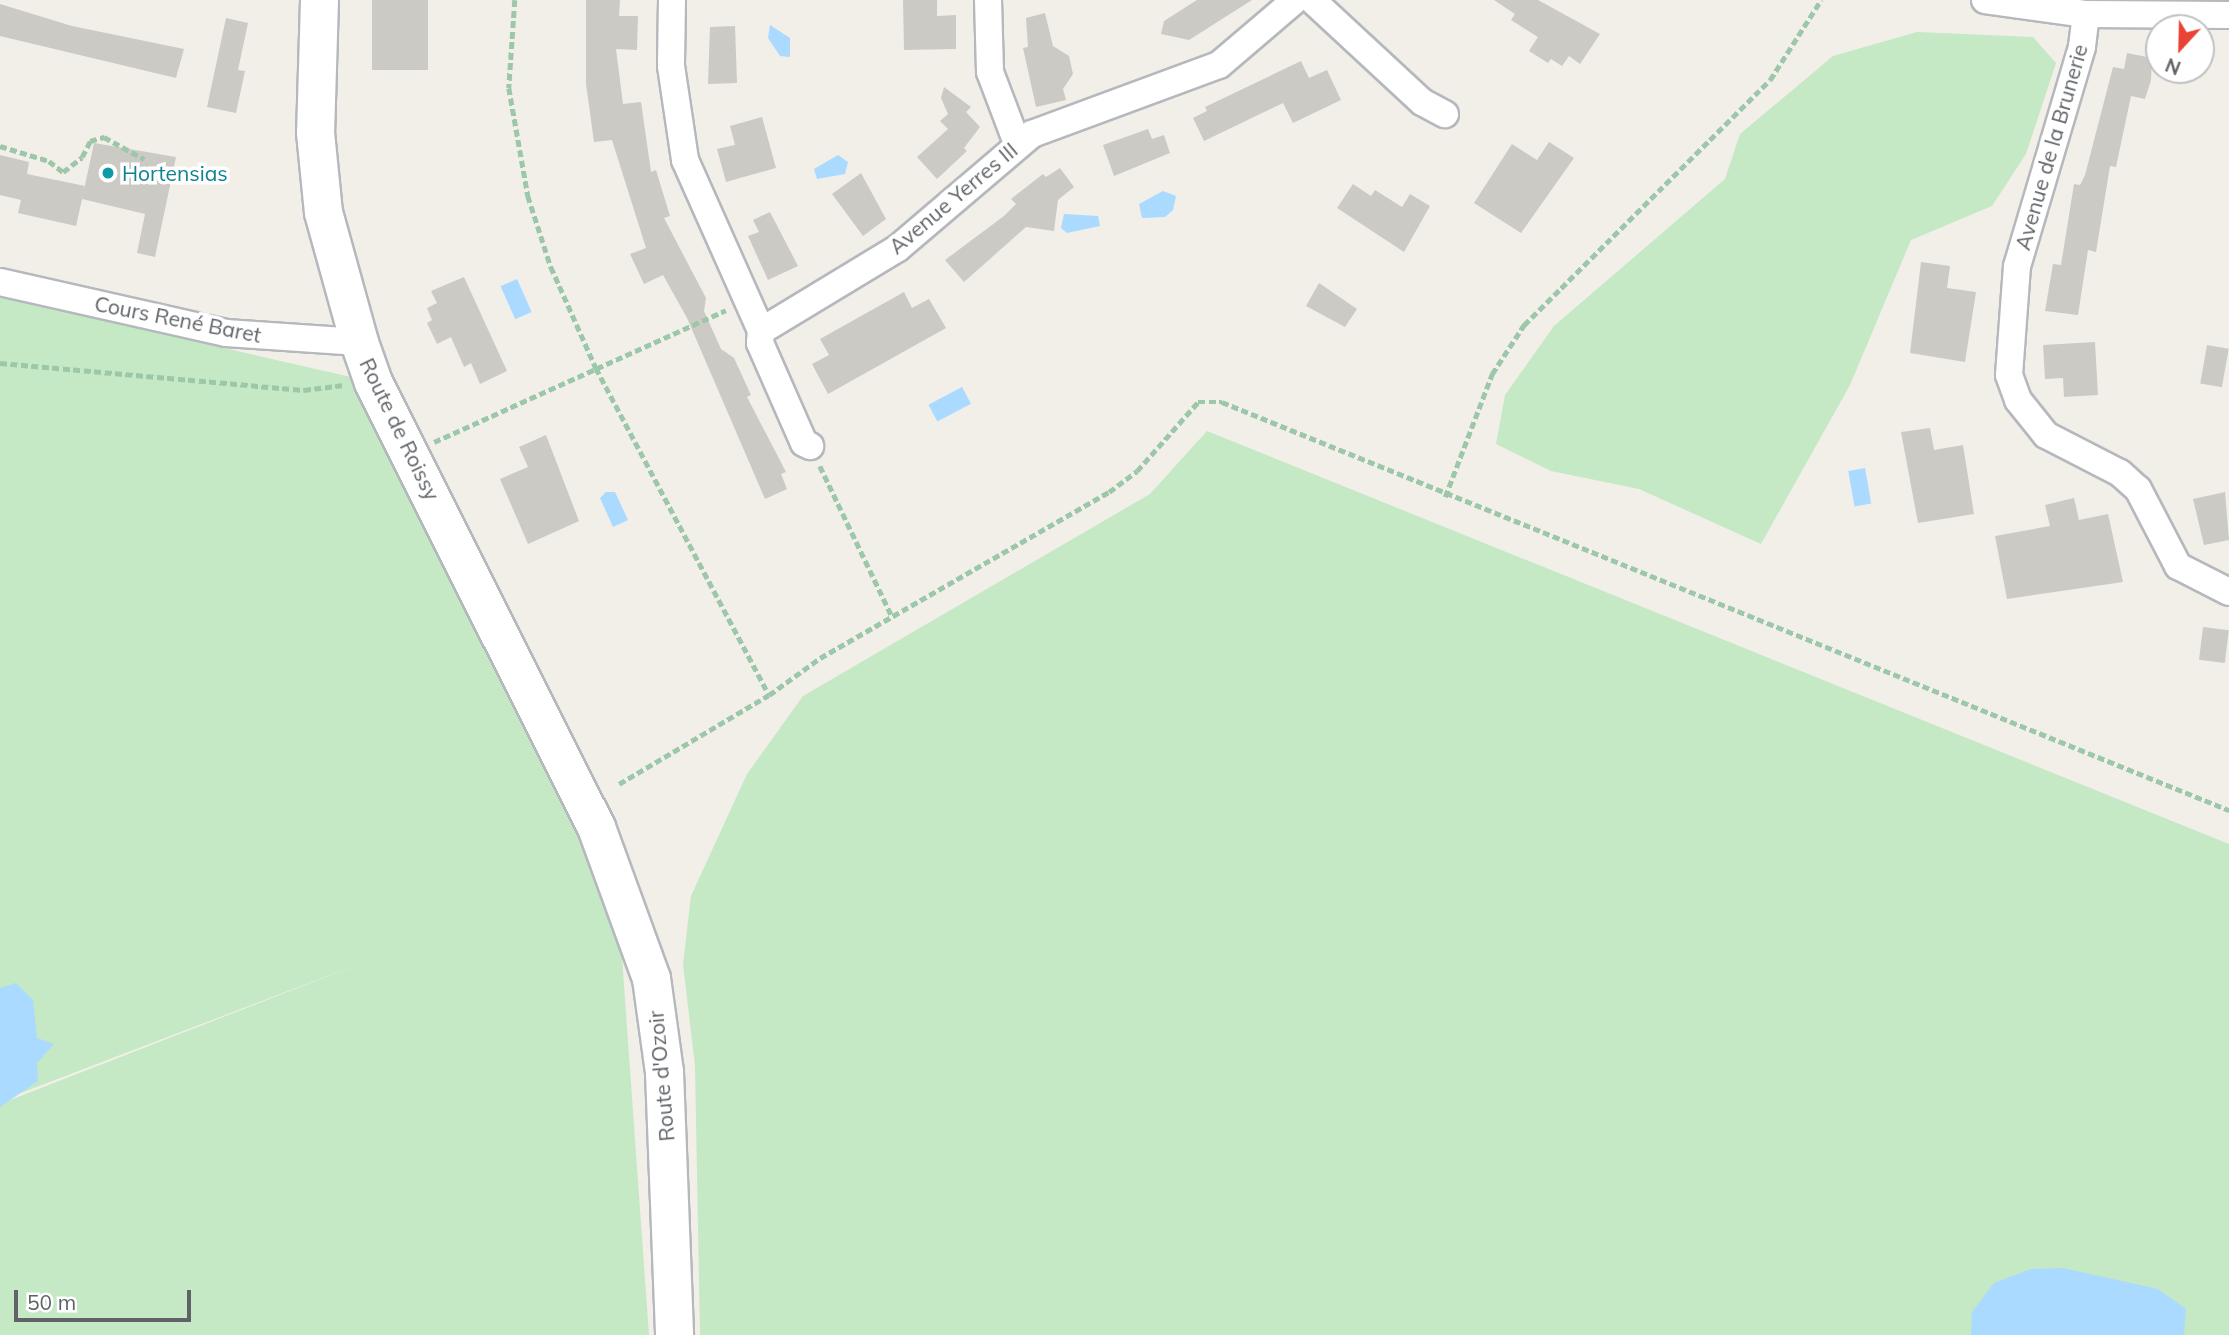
<!DOCTYPE html>
<html>
<head>
<meta charset="utf-8">
<style>
  body { margin:0 }
  #map { position:relative; width:2229px; height:1335px; overflow:hidden; background:#f1efe8; font-family:Mulish,sans-serif }
  div>[style] { position:absolute }
  .green>* { inset:0; background:#c5e8c5 }
  .water>* { inset:0; background:#aadaff; transform-origin:0 0 }
  .building>* { inset:0; background:#cccac5; transform-origin:0 0 }
  .path>* { height:4.5px; margin-top:-2.25px; transform-origin:0; background:repeating-linear-gradient(90deg,#9cc7a9 0 7px,transparent 0 10.5px) }
  .roads { filter:drop-shadow(2px 0 #b5b8bc) drop-shadow(-2px 0 #b5b8bc) drop-shadow(0 2px #b5b8bc) drop-shadow(0 -2px #b5b8bc) }
  .minor>* { height:26px; margin:-13px; padding:0 13px; transform-origin:13px; border-radius:13px; background:#fff }
  .secondary>* { height:37px; margin:-18.5px; padding:0 18.5px; transform-origin:18.5px; border-radius:18.5px; background:#fff }
  .dots>* { width:19px; height:19px; translate:-50% -50%; box-sizing:border-box; border:4px solid #fff; border-radius:50% }
  span { translate:-50% -50%; white-space:nowrap; text-align:center; line-height:1.15; -webkit-text-stroke:7px #fff; paint-order:stroke }
  .street-label { font-size:21px; color:#5f6368 }
  .culture-label { font-size:21px; color:#0d838f }
  .left { translate:0 -50%; text-align:left }
  .north { position:absolute; left:2145px; top:14px; width:70px; height:70px; box-sizing:border-box; background:#fff; border:2px solid #bfc1c3; border-radius:50%; rotate:202deg; font-size:19px; font-weight:700; line-height:28px; text-align:center; color:#5f6368 }
  .north::after { content:''; display:block; margin:auto; width:24px; height:32px; background:#ea4335; clip-path:polygon(50% 0,100% 100%,50% 72%,0 100%) }
  .scale { position:absolute; left:14px; top:1290px; width:177px; height:32px; box-sizing:border-box; border:4px solid #5f6368; border-top:0; padding-left:9px; font-size:21px; line-height:24px; white-space:nowrap; color:#5f6368; -webkit-text-stroke:5px #fff; paint-order:stroke }
</style>
</head>
<body>
<div id="map">
  <div class="green">
    <i style="clip-path:polygon(1917px 32px,2033px 37px,2056px 63px,2026px 154px,1992px 206px,1911px 240px,1850px 385px,1761px 544px,1639px 489px,1551px 471px,1496px 444px,1505px 395px,1554px 326px,1725px 179px,1740px 134px,1833px 56px)"></i>
    <i style="clip-path:polygon(0 297px,373px 382px,616px 873px,649px 1335px,0 1335px,0 1104px,377px 957px,0 1101px)"></i>
    <i style="clip-path:polygon(1207px 431px,2229px 844px,2229px 1335px,700px 1335px,695px 1066px,683px 964px,691px 896px,747px 774px,803px 696px,1150px 494px)"></i>
  </div>
  <div class="water">
    <i style="clip-path:polygon(770px 25px,790px 38px,790px 57px,780px 56px,768px 38px)"></i>
    <i style="clip-path:polygon(838px 155px,848px 162px,845px 174px,817px 179px,814px 169px)"></i>
    <i style="clip-path:polygon(1163px 191px,1176px 196px,1173px 210px,1165px 217px,1142px 218px,1139px 204px)"></i>
    <i style="clip-path:polygon(1064px 214px,1098px 216px,1100px 226px,1067px 233px,1061px 228px)"></i>
    <i style="left:517px;top:279px;width:36px;height:18px;rotate:66deg"></i>
    <i style="left:962px;top:387px;width:19px;height:38px;rotate:62deg"></i>
    <i style="left:1865px;top:468px;width:36px;height:17px;rotate:80deg"></i>
    <i style="clip-path:polygon(606px 492px,615px 492px,628px 520px,613px 527px,600px 498px)"></i>
    <i style="clip-path:polygon(16px 983px,33px 1000px,37px 1038px,54px 1044px,37px 1063px,38px 1081px,0 1107px,0 988px)"></i>
    <i style="clip-path:polygon(2063px 1268px,2158px 1289px,2186px 1309px,2184px 1335px,1971px 1335px,1972px 1312px,1994px 1283px,2031px 1269px)"></i>
  </div>
  <div class="building">
    <i style="left:372px;top:0;width:56px;height:70px"></i>
    <i style="clip-path:polygon(586px 0,620px 0,619px 16px,638px 16px,637px 50px,616px 49px,623px 104px,641px 102px,651px 172px,656px 170px,670px 216px,664px 218px,706px 298px,704px 311px,721px 349px,734px 358px,751px 395px,747px 397px,786px 472px,781px 474px,787px 489px,765px 499px,687px 318px,663px 275px,644px 284px,630px 254px,646px 248px,612px 140px,594px 142px,586px 84px)"></i>
    <i style="clip-path:polygon(903px 0,937px 0,937px 16px,956px 15px,956px 49px,904px 50px)"></i>
    <i style="clip-path:polygon(1197px 0,1252px 0,1189px 40px,1161px 34px,1164px 21px)"></i>
    <i style="clip-path:polygon(1494px 0,1538px 0,1600px 34px,1580px 64px,1569px 56px,1562px 66px,1551px 59px,1548px 63px,1529px 51px,1538px 37px,1511px 20px,1515px 14px)"></i>
    <i style="clip-path:polygon(0 4px,72px 26px,184px 49px,176px 78px,0 36px)"></i>
    <i style="clip-path:polygon(1045px 13px,1053px 46px,1069px 56px,1073px 74px,1063px 89px,1066px 100px,1036px 107px,1023px 48px,1028px 47px,1026px 18px)"></i>
    <i style="clip-path:polygon(226px 18px,248px 23px,238px 70px,245px 71px,236px 113px,207px 107px)"></i>
    <i style="clip-path:polygon(735px 26px,737px 83px,708px 84px,710px 27px)"></i>
    <i style="clip-path:polygon(2127px 53px,2152px 58px,2151px 80px,2145px 99px,2131px 96px,2116px 167px,2110px 166px,2096px 252px,2088px 250px,2078px 315px,2045px 311px,2053px 264px,2061px 265px,2074px 184px,2080px 185px,2085px 175px,2113px 67px,2124px 69px)"></i>
    <i style="clip-path:polygon(1301px 61px,1309px 78px,1327px 70px,1341px 100px,1293px 123px,1283px 103px,1204px 141px,1193px 118px,1207px 111px,1205px 107px)"></i>
    <i style="clip-path:polygon(944px 87px,971px 107px,966px 112px,980px 127px,964px 148px,967px 151px,937px 179px,917px 157px,948px 129px,940px 121px,948px 114px,941px 98px)"></i>
    <i style="clip-path:polygon(762px 117px,776px 168px,726px 182px,717px 149px,735px 145px,730px 126px)"></i>
    <i style="clip-path:polygon(1148px 129px,1152px 139px,1164px 135px,1170px 153px,1114px 176px,1103px 145px)"></i>
    <i style="clip-path:polygon(1549px 142px,1574px 158px,1521px 233px,1474px 203px,1512px 144px,1537px 160px)"></i>
    <i style="clip-path:polygon(94px 143px,176px 157px,155px 257px,137px 253px,145px 214px,82px 199px)"></i>
    <i style="clip-path:polygon(0 155px,29px 162px,27px 174px,85px 186px,76px 226px,18px 213px,21px 200px,0 195px)"></i>
    <i style="clip-path:polygon(1060px 168px,1074px 187px,1058px 200px,1054px 231px,1026px 227px,964px 282px,945px 260px,1004px 216px,1016px 204px,1011px 199px,1043px 174px,1046px 177px)"></i>
    <i style="clip-path:polygon(861px 173px,886px 219px,863px 236px,832px 194px)"></i>
    <i style="clip-path:polygon(1353px 184px,1371px 196px,1375px 190px,1402px 207px,1410px 194px,1430px 206px,1404px 252px,1337px 208px)"></i>
    <i style="clip-path:polygon(770px 212px,798px 266px,768px 280px,748px 236px,759px 232px,753px 220px)"></i>
    <i style="clip-path:polygon(1921px 262px,1950px 266px,1947px 288px,1976px 292px,1965px 362px,1910px 353px)"></i>
    <i style="clip-path:polygon(464px 277px,507px 371px,480px 384px,471px 363px,464px 367px,451px 337px,437px 344px,427px 323px,432px 320px,427px 308px,437px 303px,431px 291px)"></i>
    <i style="clip-path:polygon(1319px 283px,1357px 309px,1345px 327px,1306px 306px)"></i>
    <i style="clip-path:polygon(904px 292px,912px 308px,929px 299px,946px 328px,828px 394px,812px 364px,829px 355px,820px 339px)"></i>
    <i style="clip-path:polygon(2095px 342px,2098px 395px,2064px 397px,2063px 378px,2045px 379px,2043px 345px)"></i>
    <i style="left:2207px;top:345px;width:22px;height:39px;rotate:10deg"></i>
    <i style="clip-path:polygon(1930px 428px,1934px 450px,1963px 445px,1974px 514px,1918px 523px,1901px 432px)"></i>
    <i style="clip-path:polygon(546px 435px,579px 521px,528px 544px,500px 479px,528px 467px,519px 447px)"></i>
    <i style="clip-path:polygon(2225px 492px,2229px 540px,2204px 545px,2193px 499px)"></i>
    <i style="clip-path:polygon(2074px 498px,2079px 520px,2108px 514px,2123px 582px,2007px 599px,1995px 536px,2050px 526px,2045px 505px)"></i>
    <i style="left:2203px;top:627px;width:26px;height:33px;rotate:7deg"></i>
  </div>
  <div class="path">
    <i style="left:515px;top:0;width:88px;rotate:93.9deg"></i>
    <i style="left:509px;top:88px;width:110px;rotate:80deg"></i>
    <i style="left:528px;top:196px;width:75px;rotate:72.1deg"></i>
    <i style="left:551px;top:267px;width:111px;rotate:66deg"></i>
    <i style="left:596px;top:368px;width:370px;rotate:62.1deg"></i>
    <i style="left:0;top:146px;width:51px;rotate:17deg"></i>
    <i style="left:49px;top:161px;width:18px;rotate:38deg"></i>
    <i style="left:63px;top:172px;width:24px;rotate:-38deg"></i>
    <i style="left:82px;top:157px;width:18px;rotate:-63deg"></i>
    <i style="left:90px;top:141px;width:15px;rotate:-16deg"></i>
    <i style="left:104px;top:137px;width:46px;rotate:28.8deg"></i>
    <i style="left:0;top:363px;width:305px;rotate:5.1deg"></i>
    <i style="left:304px;top:390px;width:40px;rotate:-7.1deg"></i>
    <i style="left:434px;top:442px;width:320px;rotate:-24.3deg"></i>
    <i style="left:820px;top:466px;width:166px;rotate:64.4deg"></i>
    <i style="left:1445px;top:497px;width:132px;rotate:-69.1deg"></i>
    <i style="left:1492px;top:374px;width:59px;rotate:-56.9deg"></i>
    <i style="left:1524px;top:325px;width:347px;rotate:-44.9deg"></i>
    <i style="left:1770px;top:80px;width:95px;rotate:-57.5deg"></i>
    <i style="left:619px;top:784px;width:174px;rotate:-30.7deg"></i>
    <i style="left:769px;top:695px;width:63px;rotate:-36deg"></i>
    <i style="left:820px;top:658px;width:333px;rotate:-29.9deg"></i>
    <i style="left:1109px;top:492px;width:35px;rotate:-37deg"></i>
    <i style="left:1137px;top:471px;width:92px;rotate:-48.5deg"></i>
    <i style="left:1198px;top:402px;width:24px"></i>
    <i style="left:1222px;top:402px;width:1087px;rotate:22.06deg"></i>
  </div>
  <div class="roads">
    <div class="minor">
      <i style="left:672px;top:0;width:66px;rotate:90.9deg"></i>
      <i style="left:671px;top:66px;width:95px;rotate:81.5deg"></i>
      <i style="left:685px;top:160px;width:187px;rotate:66deg"></i>
      <i style="left:761px;top:331px;width:160px;rotate:-31.2deg"></i>
      <i style="left:898px;top:248px;width:176px;rotate:-40.4deg"></i>
      <i style="left:1032px;top:134px;width:199px;rotate:-20.3deg"></i>
      <i style="left:1219px;top:65px;width:100px;rotate:-40.5deg"></i>
      <i style="left:988px;top:0;width:72px;rotate:88.4deg"></i>
      <i style="left:990px;top:72px;width:76px;rotate:69.2deg"></i>
      <i style="left:1312px;top:0;width:150px;rotate:42.8deg"></i>
      <i style="left:1422px;top:102px;width:26px;rotate:28deg"></i>
      <i style="left:1985px;top:0;width:102px;rotate:7.9deg"></i>
      <i style="left:2086px;top:14px;width:143px;rotate:0.4deg"></i>
      <i style="left:2086px;top:14px;width:33px;rotate:97deg"></i>
      <i style="left:2082px;top:47px;width:228px;rotate:106.5deg"></i>
      <i style="left:2017px;top:266px;width:109px;rotate:94.2deg"></i>
      <i style="left:2009px;top:375px;width:27px;rotate:70deg"></i>
      <i style="left:2018px;top:400px;width:45px;rotate:51.3deg"></i>
      <i style="left:2046px;top:435px;width:83px;rotate:27.2deg"></i>
      <i style="left:2120px;top:473px;width:24px;rotate:42deg"></i>
      <i style="left:2138px;top:489px;width:87px;rotate:62.5deg"></i>
      <i style="left:2178px;top:566px;width:57px;rotate:27deg"></i>
      <i style="left:0;top:282px;width:232px;rotate:12.7deg"></i>
      <i style="left:226px;top:333px;width:133px;rotate:3.9deg"></i>
      <i style="left:761px;top:331px;width:12px;rotate:95deg"></i>
      <i style="left:760px;top:343px;width:109px;rotate:66.3deg"></i>
      <i style="left:804px;top:443px;width:7px;rotate:27deg"></i>
    </div>
    <div class="secondary">
      <i style="left:319px;top:0;width:132px;rotate:91.7deg"></i>
      <i style="left:315px;top:132px;width:80px;rotate:84.3deg"></i>
      <i style="left:323px;top:212px;width:135px;rotate:74.5deg"></i>
      <i style="left:359px;top:342px;width:42px;rotate:70.7deg"></i>
      <i style="left:373px;top:382px;width:498px;rotate:63.4deg"></i>
      <i style="left:596px;top:827px;width:161px;rotate:70deg"></i>
      <i style="left:651px;top:978px;width:95px;rotate:82.1deg"></i>
      <i style="left:664px;top:1072px;width:263px;rotate:87.8deg"></i>
    </div>
  </div>
  <div class="dots">
    <i style="left:108px;top:173px;background:#0f9aa8"></i>
  </div>
  <div class="street-label">
    <span style="left:2051px;top:147px;rotate:-74deg">Avenue de la Brunerie</span>
    <span style="left:953px;top:198px;rotate:-40deg">Avenue Yerres III</span>
    <span style="left:178px;top:319px;rotate:11deg">Cours René Baret</span>
    <span style="left:400px;top:429px;rotate:64deg">Route de Roissy</span>
    <span style="left:661px;top:1076px;rotate:-95deg">Route d'Ozoir</span>
  </div>
  <div class="culture-label">
    <span class="left" style="left:122px;top:173px">Hortensias</span>
  </div>
  <div class="north">N</div>
  <div class="scale">50 m</div>
</div>
</body>
</html>
